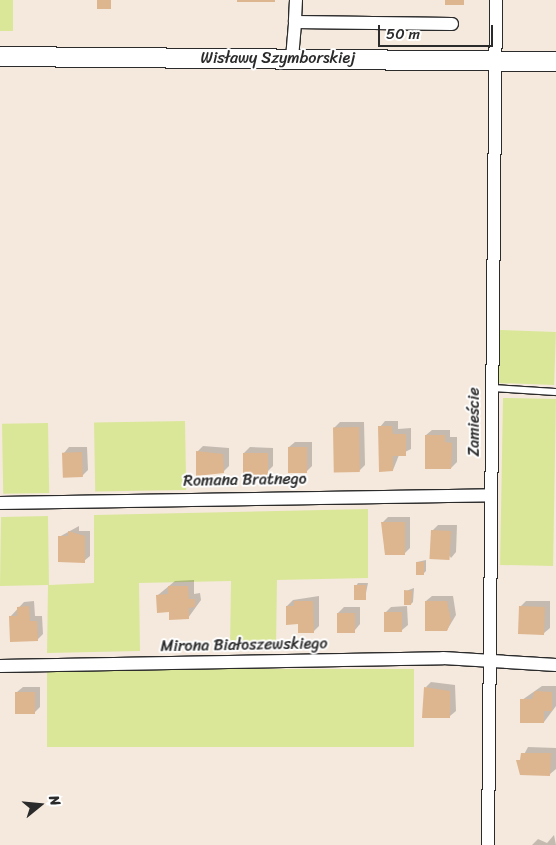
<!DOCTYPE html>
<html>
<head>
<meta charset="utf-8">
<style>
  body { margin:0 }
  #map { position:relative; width:556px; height:845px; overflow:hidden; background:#f5e9dd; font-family:Sriracha,sans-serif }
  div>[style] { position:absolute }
  .green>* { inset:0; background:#dae799; transform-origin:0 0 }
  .shadow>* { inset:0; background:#0003 }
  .building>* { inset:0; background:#ddb58e; transform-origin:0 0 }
  .roads { filter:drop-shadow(1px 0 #2b2b2b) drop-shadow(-1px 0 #2b2b2b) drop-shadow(0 1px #2b2b2b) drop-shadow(0 -1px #2b2b2b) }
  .service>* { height:6px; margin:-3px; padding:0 3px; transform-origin:3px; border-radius:3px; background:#fff }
  .minor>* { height:12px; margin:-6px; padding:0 6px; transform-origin:6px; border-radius:6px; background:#fff }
  .secondary>* { height:19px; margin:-9.5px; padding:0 9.5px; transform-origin:9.5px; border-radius:9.5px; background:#fff }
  span { translate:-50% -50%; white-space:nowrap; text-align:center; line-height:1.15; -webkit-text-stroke:4px #fff; paint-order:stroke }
  .street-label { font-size:16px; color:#2b2b2b }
  .north { position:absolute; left:15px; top:780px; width:50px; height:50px; -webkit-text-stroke:4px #fff; paint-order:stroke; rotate:73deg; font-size:14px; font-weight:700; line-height:20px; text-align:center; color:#2b2b2b }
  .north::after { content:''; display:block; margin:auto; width:18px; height:22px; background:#2b2b2b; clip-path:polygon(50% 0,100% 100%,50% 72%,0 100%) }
  .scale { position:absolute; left:378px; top:25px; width:115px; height:22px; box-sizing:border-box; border:2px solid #2b2b2b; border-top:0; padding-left:6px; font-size:15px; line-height:18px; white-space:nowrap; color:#2b2b2b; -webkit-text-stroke:4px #fff; paint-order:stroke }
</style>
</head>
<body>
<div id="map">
  <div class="green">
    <i style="left:0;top:0;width:13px;height:31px"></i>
    <i style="left:500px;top:330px;width:56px;height:53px;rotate:2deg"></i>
    <i style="left:503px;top:398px;width:53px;height:167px;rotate:1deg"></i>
    <i style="left:185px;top:421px;width:69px;height:91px;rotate:89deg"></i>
    <i style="left:48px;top:423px;width:70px;height:46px;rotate:89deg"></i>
    <i style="clip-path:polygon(368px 509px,368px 578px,277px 580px,276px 650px,230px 649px,231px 581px,139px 583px,140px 651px,47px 653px,48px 585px,0 586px,1px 517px,48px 516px,49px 585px,94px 583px,94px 515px)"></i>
    <i style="left:414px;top:669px;width:78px;height:367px;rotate:90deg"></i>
  </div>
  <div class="shadow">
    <i style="clip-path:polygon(385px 421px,398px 421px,398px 429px,411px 428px,411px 449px,399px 455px,393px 470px,380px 427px)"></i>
    <i style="clip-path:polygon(340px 422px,364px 422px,365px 465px,359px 471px,334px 428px)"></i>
    <i style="clip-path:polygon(432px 430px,450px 430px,450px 437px,457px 437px,457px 462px,451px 468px,426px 435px)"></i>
    <i style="clip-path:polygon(295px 442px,312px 442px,312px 466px,306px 472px,289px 447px)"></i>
    <i style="clip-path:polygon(203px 446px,229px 448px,229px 466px,223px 472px,197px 452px)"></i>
    <i style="clip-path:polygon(69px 447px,87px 447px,88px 470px,82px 476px,64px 453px)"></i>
    <i style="clip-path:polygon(250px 447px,273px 448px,273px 466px,267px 472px,244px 453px)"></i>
    <i style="clip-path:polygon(388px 517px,410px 517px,410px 548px,405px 553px,382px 523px)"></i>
    <i style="clip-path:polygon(438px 525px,457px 525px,456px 552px,451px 558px,432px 531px)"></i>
    <i style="clip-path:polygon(79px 526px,79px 531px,90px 531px,90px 556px,84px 561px,59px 537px)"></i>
    <i style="clip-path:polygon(426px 560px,426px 571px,423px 574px,417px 562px)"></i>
    <i style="clip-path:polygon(194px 580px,194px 594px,200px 593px,201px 600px,188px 618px,170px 611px,158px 595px,175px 581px)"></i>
    <i style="clip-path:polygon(358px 583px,368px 583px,365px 598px,356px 586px)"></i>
    <i style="clip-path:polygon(414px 588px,413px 602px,411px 604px,406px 591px)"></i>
    <i style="clip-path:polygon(319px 596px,319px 626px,313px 632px,299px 623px,287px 606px,293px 600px)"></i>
    <i style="clip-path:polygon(432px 596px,453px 596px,456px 615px,447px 630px,426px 601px)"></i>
    <i style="clip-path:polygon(34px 601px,35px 616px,42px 616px,43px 634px,37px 640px,10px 617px,24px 602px)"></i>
    <i style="clip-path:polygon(526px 601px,550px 601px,550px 628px,544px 633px,520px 607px)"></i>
    <i style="clip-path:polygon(407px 606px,408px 625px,402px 630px,385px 613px,391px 607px)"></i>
    <i style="clip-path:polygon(344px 607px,360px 607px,360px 624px,355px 630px,338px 613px)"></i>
    <i style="clip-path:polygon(431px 682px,455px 685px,456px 711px,450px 716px,426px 687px)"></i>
    <i style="clip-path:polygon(542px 686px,556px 686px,556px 706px,544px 722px,522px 700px)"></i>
    <i style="clip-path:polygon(23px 687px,40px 687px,40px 707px,34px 713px,17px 692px)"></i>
    <i style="clip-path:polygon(528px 747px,556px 748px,556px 769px,550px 774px,518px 766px)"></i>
    <i style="clip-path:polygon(554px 835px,556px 845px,532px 845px,538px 839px,547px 843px)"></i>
  </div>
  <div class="building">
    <i style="left:97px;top:0;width:14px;height:9px"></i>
    <i style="left:237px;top:0;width:38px;height:2px"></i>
    <i style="left:445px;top:0;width:19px;height:5px"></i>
    <i style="clip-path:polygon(378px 426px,392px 426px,393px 434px,406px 434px,406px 456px,393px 456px,393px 471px,379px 472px)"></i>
    <i style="left:359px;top:427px;width:45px;height:26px;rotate:89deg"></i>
    <i style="clip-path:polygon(425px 435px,445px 435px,445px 442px,452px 443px,451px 469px,425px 469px)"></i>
    <i style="left:288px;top:447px;width:19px;height:26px"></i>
    <i style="clip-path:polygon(196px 451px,223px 454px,224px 473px,196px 476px)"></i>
    <i style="left:82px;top:452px;width:25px;height:20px;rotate:88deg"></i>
    <i style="left:243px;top:453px;width:25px;height:22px"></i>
    <i style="clip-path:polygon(381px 522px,405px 522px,405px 555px,385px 555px)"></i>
    <i style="left:431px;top:530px;width:20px;height:29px;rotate:3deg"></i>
    <i style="clip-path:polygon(68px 531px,85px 536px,85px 563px,58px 562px,58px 536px,68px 536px)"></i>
    <i style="left:416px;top:562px;width:8px;height:13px"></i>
    <i style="left:354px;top:585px;width:12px;height:15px"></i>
    <i style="clip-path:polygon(168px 586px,188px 586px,189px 599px,195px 599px,195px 607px,189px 608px,189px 619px,169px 620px,169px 612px,157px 613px,156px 595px,168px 594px)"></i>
    <i style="clip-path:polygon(404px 590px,412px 591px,411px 605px,404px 605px)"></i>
    <i style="clip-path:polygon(294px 601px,313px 601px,314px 633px,298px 633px,298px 624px,286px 625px,286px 606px,294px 606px)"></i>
    <i style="clip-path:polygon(425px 601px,447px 601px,451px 621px,447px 631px,425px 631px)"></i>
    <i style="clip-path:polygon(29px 606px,30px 621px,37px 621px,38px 641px,10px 642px,9px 616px,17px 616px,17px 607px)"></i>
    <i style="left:519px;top:606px;width:26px;height:28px;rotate:2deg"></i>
    <i style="left:384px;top:612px;width:18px;height:20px"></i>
    <i style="left:337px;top:613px;width:18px;height:20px"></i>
    <i style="clip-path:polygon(424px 687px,450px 691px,450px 718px,422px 718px)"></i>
    <i style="clip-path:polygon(535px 691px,552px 692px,552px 711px,544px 711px,544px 723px,520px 723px,520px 699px,532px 699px)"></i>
    <i style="left:15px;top:692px;width:20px;height:22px"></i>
    <i style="clip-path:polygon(521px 753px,551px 753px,550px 776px,520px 775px,516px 760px,520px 760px)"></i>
  </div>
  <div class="roads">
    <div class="service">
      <i style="left:492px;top:388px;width:64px;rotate:3.6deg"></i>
    </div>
    <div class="minor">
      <i style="left:296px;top:0;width:22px;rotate:93deg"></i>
      <i style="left:295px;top:22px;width:157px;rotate:0.7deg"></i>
      <i style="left:292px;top:58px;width:36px;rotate:-85deg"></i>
      <i style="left:0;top:503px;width:490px;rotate:-0.9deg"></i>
      <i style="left:0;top:666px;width:443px;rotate:-1deg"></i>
      <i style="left:443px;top:658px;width:113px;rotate:3.5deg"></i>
      <i style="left:488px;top:845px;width:845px;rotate:-89.46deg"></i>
    </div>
    <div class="secondary">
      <i style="left:0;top:56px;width:556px;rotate:0.52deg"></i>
    </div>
  </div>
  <div class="street-label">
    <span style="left:278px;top:58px">Wisławy Szymborskiej</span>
    <span style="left:474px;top:422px;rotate:-90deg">Zamieście</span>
    <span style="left:245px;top:480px;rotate:-1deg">Romana Bratnego</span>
    <span style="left:244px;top:645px;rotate:-1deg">Mirona Białoszewskiego</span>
  </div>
  <div class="north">N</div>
  <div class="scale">50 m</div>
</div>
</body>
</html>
